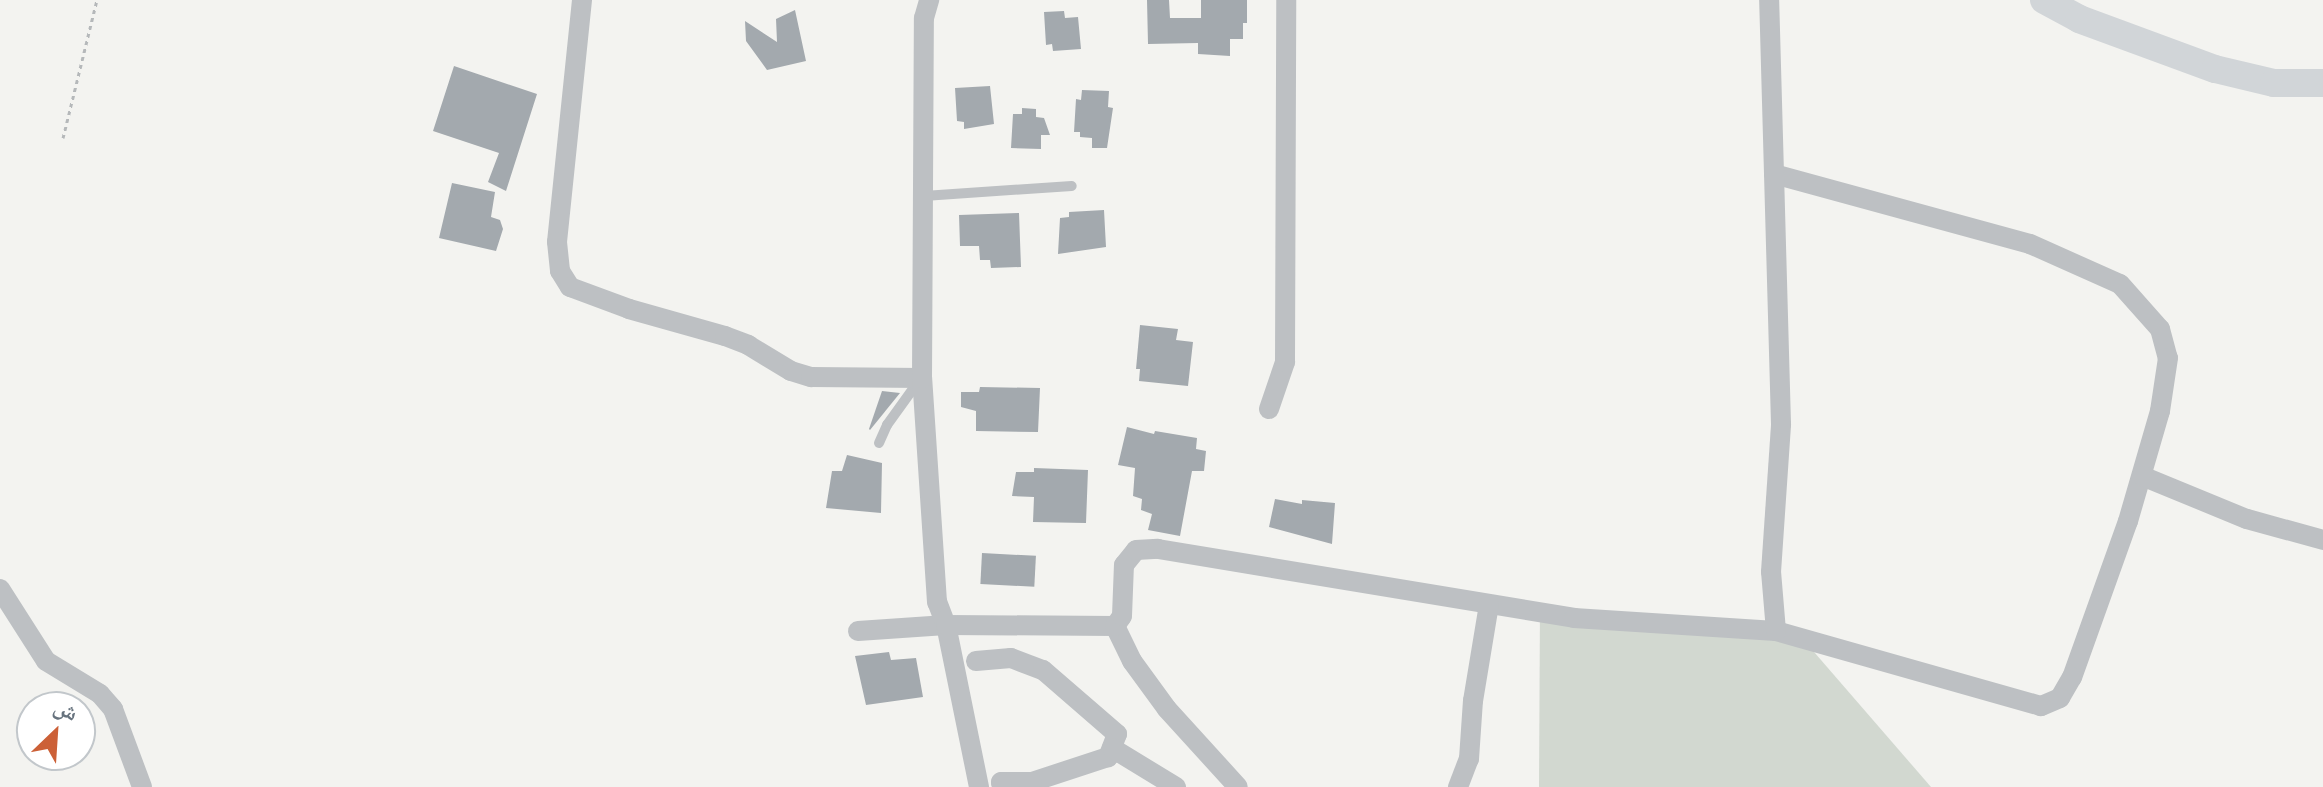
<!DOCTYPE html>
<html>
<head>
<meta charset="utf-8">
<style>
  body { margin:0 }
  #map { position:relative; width:2323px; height:787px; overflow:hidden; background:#f3f3f0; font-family:"Sofia Sans Condensed","Noto Naskh Arabic",sans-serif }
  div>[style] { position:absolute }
  .green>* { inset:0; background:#d2d8d0 }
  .building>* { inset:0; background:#a3a9ae; transform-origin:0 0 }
  .path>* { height:3px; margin-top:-1.5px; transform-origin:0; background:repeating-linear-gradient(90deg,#b5b8ba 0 4px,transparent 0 8px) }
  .service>* { height:10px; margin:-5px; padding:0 5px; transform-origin:5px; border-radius:5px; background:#bdc0c3 }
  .minor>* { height:20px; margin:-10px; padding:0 10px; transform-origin:10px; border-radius:10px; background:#bdc0c3 }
  .secondary>* { height:28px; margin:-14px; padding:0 14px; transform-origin:14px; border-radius:14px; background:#d1d5d8 }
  span { translate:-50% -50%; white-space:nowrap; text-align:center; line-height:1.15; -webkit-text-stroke:8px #fff; paint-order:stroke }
  .north { position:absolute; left:16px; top:691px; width:80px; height:80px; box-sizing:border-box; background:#fff; border:2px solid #c2c7cb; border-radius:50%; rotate:25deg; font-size:22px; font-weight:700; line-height:32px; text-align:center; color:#66727d }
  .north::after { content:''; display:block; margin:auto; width:28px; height:36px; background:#cc6037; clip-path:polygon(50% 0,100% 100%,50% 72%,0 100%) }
</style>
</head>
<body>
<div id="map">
  <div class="green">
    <i style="clip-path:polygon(1540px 603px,1808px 645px,1931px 787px,1539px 787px)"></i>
  </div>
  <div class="building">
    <i style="clip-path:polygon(1147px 0,1169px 0,1170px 18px,1201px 18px,1201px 0,1247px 0,1247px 23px,1243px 23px,1243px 39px,1230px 39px,1230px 56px,1198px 54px,1198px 43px,1148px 44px)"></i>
    <i style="clip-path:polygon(795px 10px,806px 61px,767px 70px,746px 41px,745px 21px,777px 42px,776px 19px)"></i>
    <i style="clip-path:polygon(1064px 11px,1065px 18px,1078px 17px,1081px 49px,1053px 51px,1052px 44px,1046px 45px,1044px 12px)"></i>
    <i style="clip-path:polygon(454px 66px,537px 94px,506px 191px,488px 182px,499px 153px,433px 131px)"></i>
    <i style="clip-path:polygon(990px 86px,994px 124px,964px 129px,964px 122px,957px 121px,955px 88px)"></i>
    <i style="clip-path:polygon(1082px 90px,1109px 91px,1108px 107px,1113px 108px,1107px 148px,1092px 148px,1092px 138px,1080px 137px,1080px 132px,1074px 132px,1076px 99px,1081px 100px)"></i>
    <i style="clip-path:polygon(1022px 108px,1036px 109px,1036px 117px,1044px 118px,1050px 135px,1041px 135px,1041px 149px,1011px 148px,1013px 114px,1022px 114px)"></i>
    <i style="clip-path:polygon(452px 183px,495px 192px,491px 217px,500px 220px,503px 229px,496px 251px,439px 238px)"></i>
    <i style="clip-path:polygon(1104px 210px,1106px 247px,1058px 254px,1060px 218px,1069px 217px,1069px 212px)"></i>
    <i style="clip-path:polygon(1019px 213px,1021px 267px,991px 268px,990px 260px,980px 260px,979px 246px,960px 246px,959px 215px)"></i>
    <i style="clip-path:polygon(1140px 325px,1178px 329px,1176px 340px,1193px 342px,1188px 386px,1139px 381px,1140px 369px,1136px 369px)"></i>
    <i style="clip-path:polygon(980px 387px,1040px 388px,1038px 432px,976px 431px,976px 411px,961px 407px,961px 392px,979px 392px)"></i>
    <i style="clip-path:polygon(882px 391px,900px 393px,870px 430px,869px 429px)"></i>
    <i style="clip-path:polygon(1127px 427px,1154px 434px,1155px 431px,1197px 438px,1196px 449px,1206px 451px,1204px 471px,1192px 471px,1180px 536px,1148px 530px,1152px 514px,1141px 510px,1142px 499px,1133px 496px,1135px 468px,1118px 465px)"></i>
    <i style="clip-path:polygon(847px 455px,882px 463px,881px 513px,826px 508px,832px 471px,842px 471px)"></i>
    <i style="clip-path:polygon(1034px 468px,1088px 470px,1086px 523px,1033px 522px,1034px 497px,1012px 496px,1016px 472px,1034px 472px)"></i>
    <i style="clip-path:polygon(1275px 499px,1302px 504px,1302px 500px,1335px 503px,1332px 544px,1269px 527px)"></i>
    <i style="left:982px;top:553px;width:54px;height:31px;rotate:3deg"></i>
    <i style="clip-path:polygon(889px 652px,891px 660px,916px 658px,923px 697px,866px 705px,855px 656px)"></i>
  </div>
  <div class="path">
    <i style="left:63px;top:138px;width:142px;rotate:-76.2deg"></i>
  </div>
  <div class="service">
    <i style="left:924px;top:196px;width:148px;rotate:-3.9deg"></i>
    <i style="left:879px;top:443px;width:20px;rotate:-66deg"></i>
    <i style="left:887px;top:425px;width:57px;rotate:-54.3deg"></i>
  </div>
  <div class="minor">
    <i style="left:582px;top:0;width:243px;rotate:95.9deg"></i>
    <i style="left:557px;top:242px;width:29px;rotate:84deg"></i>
    <i style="left:560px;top:271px;width:19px;rotate:58deg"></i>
    <i style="left:570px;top:287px;width:63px;rotate:20.4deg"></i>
    <i style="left:629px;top:309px;width:100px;rotate:15.7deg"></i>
    <i style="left:725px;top:336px;width:25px;rotate:21deg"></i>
    <i style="left:748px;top:345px;width:50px;rotate:31.2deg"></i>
    <i style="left:791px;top:371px;width:21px;rotate:17deg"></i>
    <i style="left:811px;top:377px;width:111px;rotate:0.5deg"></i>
    <i style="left:1774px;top:174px;width:265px;rotate:15.3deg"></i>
    <i style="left:2030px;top:244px;width:98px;rotate:24deg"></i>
    <i style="left:2120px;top:284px;width:60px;rotate:48.4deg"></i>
    <i style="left:2160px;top:329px;width:30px;rotate:75deg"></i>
    <i style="left:2168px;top:358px;width:54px;rotate:98.6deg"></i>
    <i style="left:2160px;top:411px;width:115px;rotate:106.2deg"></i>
    <i style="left:2128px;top:521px;width:166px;rotate:109.7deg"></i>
    <i style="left:2072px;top:677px;width:24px;rotate:120deg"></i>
    <i style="left:2060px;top:698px;width:21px;rotate:157deg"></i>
    <i style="left:2041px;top:706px;width:275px;rotate:-164.2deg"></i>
    <i style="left:1269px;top:409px;width:50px;rotate:-71.2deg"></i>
    <i style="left:1285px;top:362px;width:362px;rotate:-89.8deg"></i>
    <i style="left:2142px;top:476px;width:113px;rotate:22.3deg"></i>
    <i style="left:2247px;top:519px;width:79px;rotate:15.4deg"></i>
    <i style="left:0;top:589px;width:85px;rotate:57.4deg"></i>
    <i style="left:46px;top:661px;width:63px;rotate:31.4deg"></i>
    <i style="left:100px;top:694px;width:20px;rotate:49deg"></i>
    <i style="left:113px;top:709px;width:83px;rotate:69.6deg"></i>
    <i style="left:1115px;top:626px;width:39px;rotate:64deg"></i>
    <i style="left:1132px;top:661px;width:59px;rotate:53.9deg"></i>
    <i style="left:1167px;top:709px;width:105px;rotate:47.7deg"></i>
    <i style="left:858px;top:631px;width:88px;rotate:-3.9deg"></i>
    <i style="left:946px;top:625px;width:25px;rotate:-111deg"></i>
    <i style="left:937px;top:602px;width:225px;rotate:-93.8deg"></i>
    <i style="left:922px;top:378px;width:360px;rotate:-89.7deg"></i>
    <i style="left:924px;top:18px;width:19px;rotate:-74deg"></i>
    <i style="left:976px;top:661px;width:35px;rotate:-5deg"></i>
    <i style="left:1011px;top:658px;width:34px;rotate:21deg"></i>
    <i style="left:1043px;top:670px;width:98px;rotate:40.9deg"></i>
    <i style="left:1117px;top:734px;width:25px;rotate:111deg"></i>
    <i style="left:1108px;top:757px;width:80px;rotate:161.8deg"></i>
    <i style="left:1032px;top:782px;width:31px;rotate:180deg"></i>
    <i style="left:1001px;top:782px;width:5px;rotate:79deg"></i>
    <i style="left:1112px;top:748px;width:75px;rotate:31.4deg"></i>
    <i style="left:979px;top:787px;width:165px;rotate:-101.5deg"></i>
    <i style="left:946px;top:625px;width:169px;rotate:0.3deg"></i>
    <i style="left:1115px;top:626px;width:12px;rotate:-55deg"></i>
    <i style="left:1122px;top:616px;width:51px;rotate:-87.8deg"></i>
    <i style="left:1124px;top:565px;width:19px;rotate:-51deg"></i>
    <i style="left:1136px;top:550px;width:22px;rotate:-3deg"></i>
    <i style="left:1158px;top:549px;width:422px;rotate:9.4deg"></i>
    <i style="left:1574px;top:618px;width:202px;rotate:3.7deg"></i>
    <i style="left:1776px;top:631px;width:59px;rotate:-94.8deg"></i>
    <i style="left:1771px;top:572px;width:148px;rotate:-86.1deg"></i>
    <i style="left:1781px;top:424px;width:424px;rotate:-91.6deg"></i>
    <i style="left:1458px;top:787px;width:30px;rotate:-69deg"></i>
    <i style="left:1469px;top:759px;width:58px;rotate:-86.1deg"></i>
    <i style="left:1473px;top:701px;width:98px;rotate:-80.6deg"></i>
  </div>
  <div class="secondary">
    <i style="left:2044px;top:0;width:40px;rotate:28deg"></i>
    <i style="left:2079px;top:19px;width:145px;rotate:20.2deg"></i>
    <i style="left:2215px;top:69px;width:61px;rotate:13.3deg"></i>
    <i style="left:2274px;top:83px;width:49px"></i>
  </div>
  <div class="north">ش</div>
</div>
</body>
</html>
